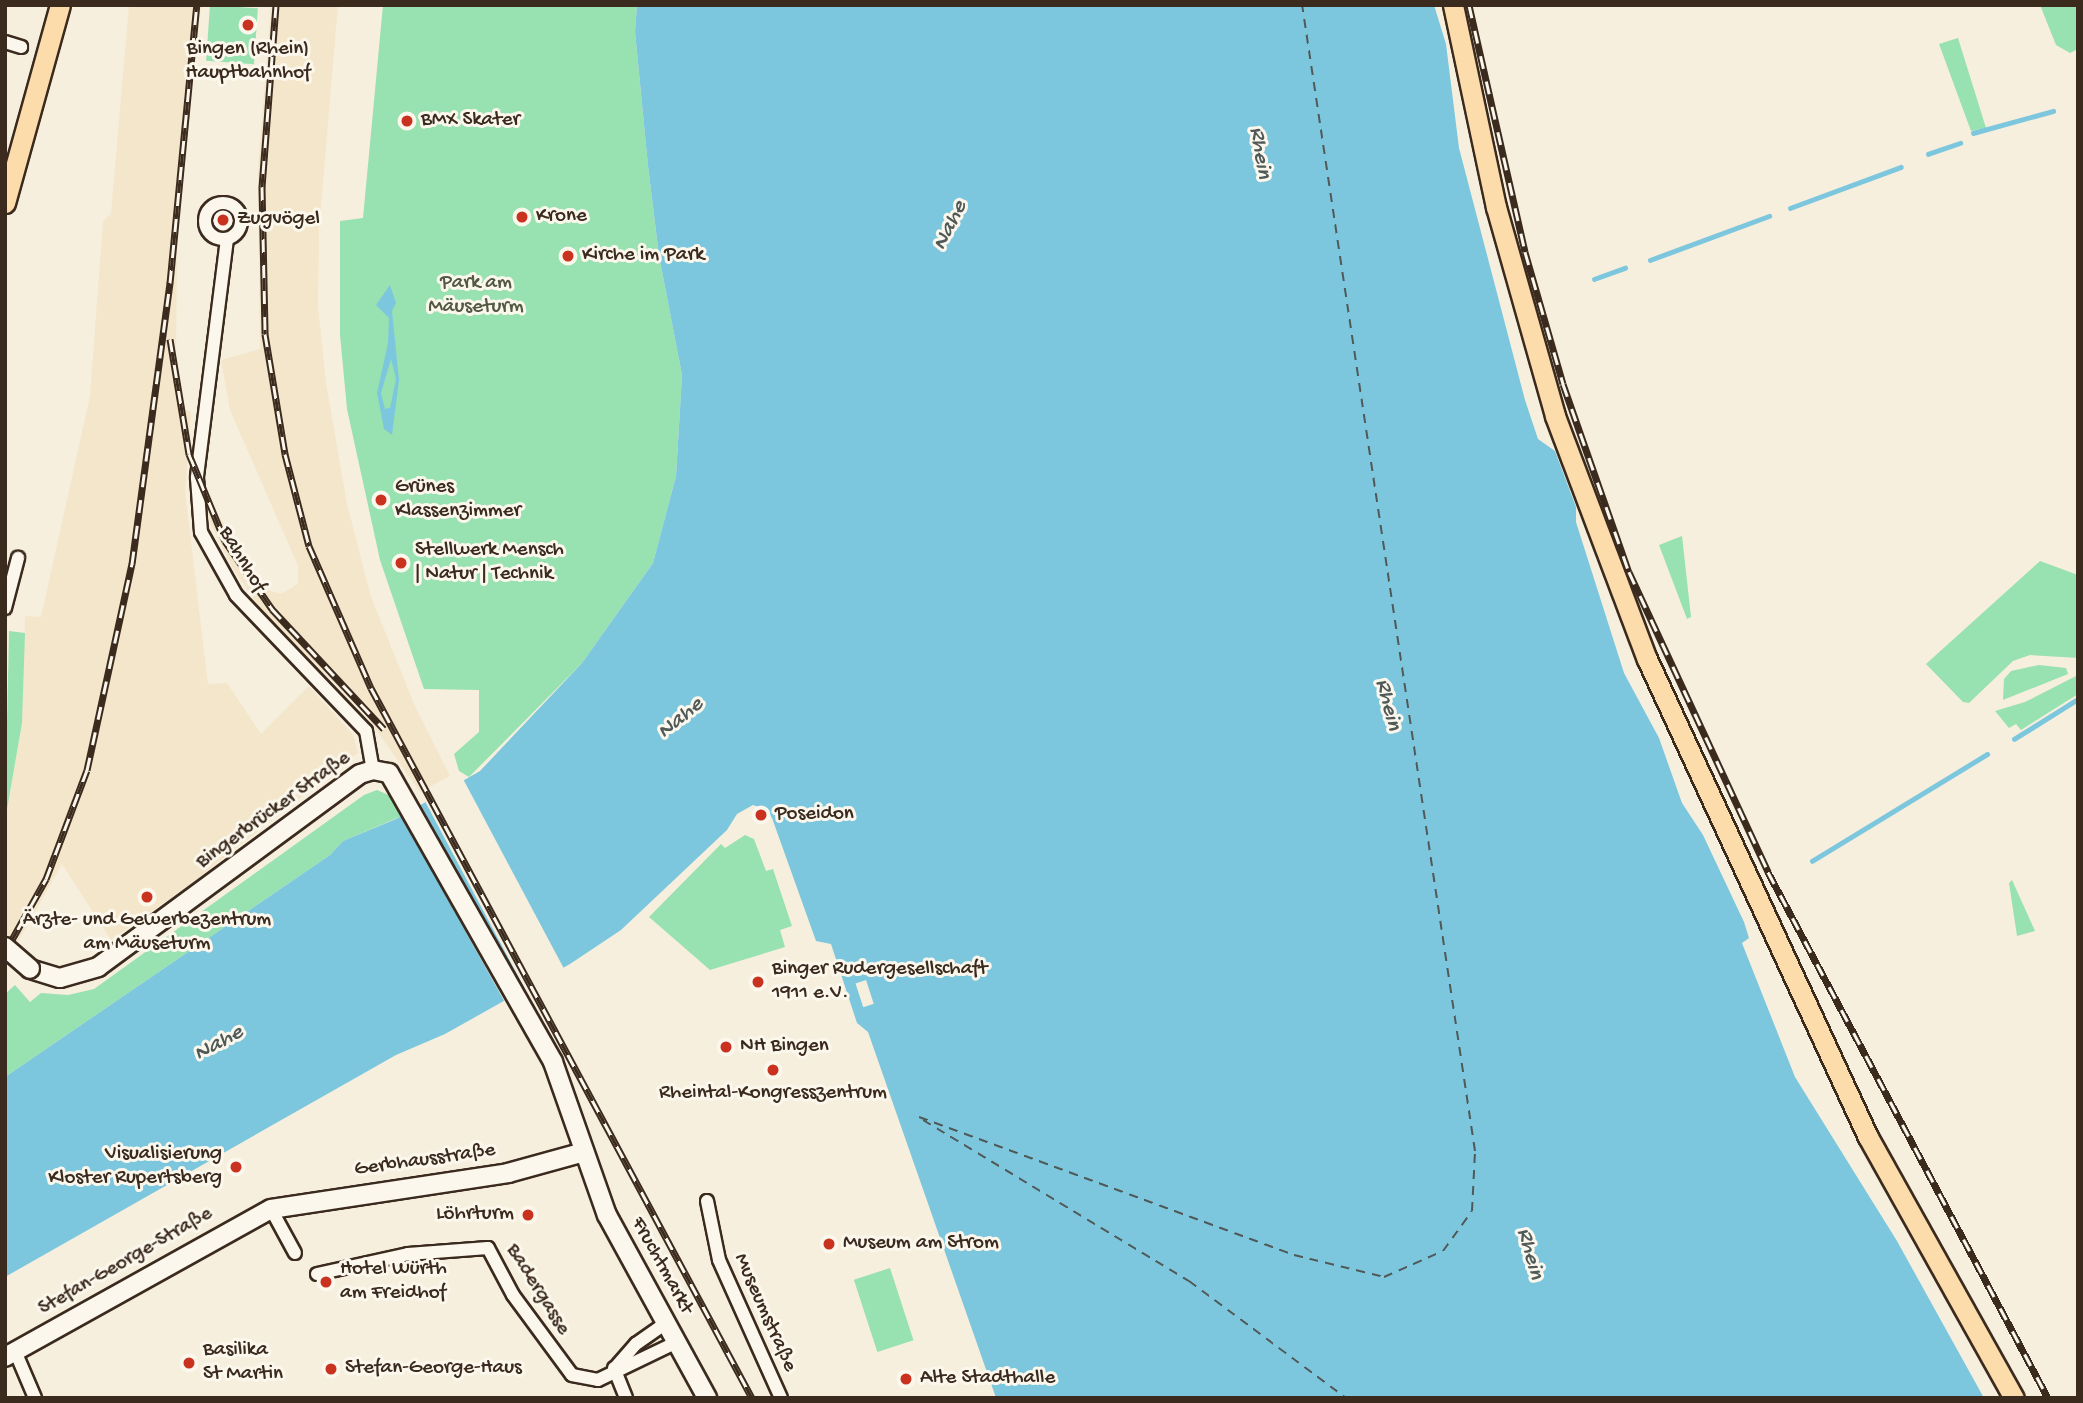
<!DOCTYPE html>
<html>
<head>
<meta charset="utf-8">
<style>
  body { margin:0 }
  #map { position:relative; width:2083px; height:1403px; overflow:hidden; background:#f7efdd; font-family:"Gochi Hand",sans-serif }
  div>[style] { position:absolute }
  .built>* { inset:0; background:#f3e6ca }
  .green>* { inset:0; background:#98e1b0; transform-origin:0 0 }
  .water>* { inset:0; background:#7dc7de }
  .pier>* { inset:0; background:#f7efdd; transform-origin:0 0 }
  .stream>* { height:4.5px; margin:-2.25px; padding:0 2.25px; transform-origin:2.25px; border-radius:2.25px; background:#7dc7de }
  .ferry>* { height:2px; margin-top:-1px; transform-origin:0; background:repeating-linear-gradient(90deg,#4f5958 0 9px,transparent 0 16px) }
  .roads { filter:drop-shadow(2px 0 #3b2a1e) drop-shadow(-2px 0 #3b2a1e) drop-shadow(0 2px #3b2a1e) drop-shadow(0 -2px #3b2a1e) }
  .minor>* { height:12px; margin:-6px; padding:0 6px; transform-origin:6px; border-radius:6px; background:#fbf7ec }
  .minor>.ring { margin:-6px; padding:0; box-sizing:content-box; background:none; border:12px solid #fbf7ec; border-radius:50% }
  .secondary>* { height:18px; margin:-9px; padding:0 9px; transform-origin:9px; border-radius:9px; background:#fbf7ec }
  .primary>* { height:19px; margin:-9.5px; padding:0 9.5px; transform-origin:9.5px; border-radius:9.5px; background:#fddcac }
  .rail>* { height:7px; margin-top:-3.5px; transform-origin:0; background:repeating-linear-gradient(90deg,#fbf7ec 0 13px,#3b2a1e 0 26px); box-sizing:border-box; border-block:2px solid #3b2a1e }
  .bridges { filter:drop-shadow(2px 0 #3b2a1e) drop-shadow(-2px 0 #3b2a1e) drop-shadow(0 2px #3b2a1e) drop-shadow(0 -2px #3b2a1e) }
  .secondary-bridge>* { height:18px; margin:-9px; padding:0 9px; transform-origin:9px; border-radius:9px; background:#fbf7ec }
  .dots>* { width:19px; height:19px; translate:-50% -50%; box-sizing:border-box; border:4px solid #fbf7ec; border-radius:50% }
  span { translate:-50% -50%; white-space:nowrap; text-align:center; line-height:1.15; -webkit-text-stroke:6px #fbf7ec; paint-order:stroke }
  .poi-label { font-size:21px; color:#3b2a1e }
  .left { translate:0 -50%; text-align:left }
  .right { translate:-100% -50%; text-align:right }
  .park-label { font-size:21px; color:#525842 }
  .street-label { font-size:21px; color:#3b2a1e }
  .water-label { font-size:23px; color:#4f5958; font-style:italic }
  .frame { position:absolute; inset:0; border:7px solid #3b2a1e; pointer-events:none }
</style>
</head>
<body>
<div id="map">
  <div class="built">
    <i style="clip-path:polygon(129px 5px,201px 5px,177px 243px,176px 364px,185px 410px,191px 412px,185px 492px,208px 684px,227px 683px,261px 734px,309px 686px,353px 735px,358px 753px,193px 882px,111px 940px,62px 864px,5px 964px,5px 821px,22px 723px,25px 616px,41px 617px,90px 396px,103px 222px,111px 213px)"></i>
    <i style="clip-path:polygon(271px 5px,338px 5px,319px 229px,318px 306px,326px 383px,347px 504px,371px 597px,415px 706px,450px 776px,420px 792px,365px 714px,260px 609px,232px 567px,206px 514px,215px 508px,247px 568px,265px 589px,281px 594px,298px 584px,298px 566px,230px 410px,221px 360px,260px 349px,258px 169px)"></i>
  </div>
  <div class="green">
    <i style="left:210px;top:5px;width:48px;height:56px;rotate:4deg"></i>
    <i style="clip-path:polygon(383px 5px,637px 5px,635px 32px,648px 166px,659px 256px,682px 375px,676px 476px,653px 563px,582px 663px,469px 777px,459px 771px,454px 754px,479px 732px,479px 690px,424px 689px,380px 560px,347px 409px,340px 335px,340px 221px,363px 218px)"></i>
    <i style="clip-path:polygon(2040px 5px,2078px 5px,2078px 49px,2070px 53px,2056px 45px)"></i>
    <i style="clip-path:polygon(1958px 38px,1986px 128px,1971px 131px,1939px 44px)"></i>
    <i style="clip-path:polygon(1682px 536px,1691px 617px,1687px 619px,1659px 545px)"></i>
    <i style="clip-path:polygon(2040px 561px,2078px 575px,2078px 658px,2030px 655px,2013px 661px,1969px 703px,1963px 702px,1926px 664px)"></i>
    <i style="clip-path:polygon(9px 631px,25px 633px,22px 723px,5px 821px)"></i>
    <i style="clip-path:polygon(2039px 665px,2066px 668px,2068px 674px,2003px 700px,2004px 679px,2011px 671px)"></i>
    <i style="clip-path:polygon(2078px 675px,2078px 694px,2021px 730px,2016px 724px,2009px 728px,1995px 711px,2025px 702px)"></i>
    <i style="clip-path:polygon(377px 790px,391px 796px,402px 816px,343px 841px,330px 855px,5px 1077px,5px 994px,15px 985px,30px 1002px,41px 993px,68px 995px,94px 989px,364px 795px)"></i>
    <i style="clip-path:polygon(745px 835px,754px 839px,766px 871px,773px 869px,792px 926px,780px 930px,785px 947px,710px 970px,649px 917px,721px 844px,725px 848px)"></i>
    <i style="clip-path:polygon(2012px 880px,2035px 931px,2017px 936px,2009px 883px)"></i>
    <i style="left:890px;top:1268px;width:76px;height:38px;rotate:72deg"></i>
  </div>
  <div class="water">
    <i style="clip-path:polygon(637px 5px,1434px 5px,1446px 44px,1459px 148px,1525px 400px,1538px 439px,1555px 451px,1576px 507px,1576px 522px,1624px 673px,1659px 738px,1682px 803px,1703px 835px,1744px 922px,1749px 938px,1742px 943px,1795px 1077px,1897px 1241px,1984px 1398px,996px 1398px,868px 1032px,857px 1023px,831px 944px,816px 941px,772px 818px,767px 810px,753px 805px,737px 814px,727px 830px,621px 930px,570px 964px,445px 1034px,396px 1055px,5px 1277px,5px 1077px,330px 855px,343px 841px,396px 819px,480px 771px,582px 663px,653px 563px,676px 476px,682px 375px,659px 256px,648px 166px,635px 32px)"></i>
    <i style="clip-path:polygon(evenodd,390px 285px,396px 303px,392px 311px,399px 380px,392px 435px,384px 429px,377px 393px,388px 343px,389px 318px,376px 305px,390px 285px,391px 359px,396px 379px,390px 408px,385px 409px,381px 393px,391px 359px)"></i>
  </div>
  <div class="pier">
    <i style="left:462px;top:777px;width:219px;height:44px;rotate:62deg"></i>
    <i style="left:419px;top:802px;width:218px;height:22px;rotate:61deg"></i>
    <i style="left:866px;top:980px;width:25px;height:11px;rotate:72deg"></i>
  </div>
  <div class="stream">
    <i style="left:1973px;top:133px;width:83px;rotate:-15.4deg"></i>
    <i style="left:1928px;top:154px;width:34px;rotate:-19deg"></i>
    <i style="left:1790px;top:208px;width:118px;rotate:-20.3deg"></i>
    <i style="left:1650px;top:260px;width:127px;rotate:-20.3deg"></i>
    <i style="left:1594px;top:279px;width:33px;rotate:-20deg"></i>
    <i style="left:2014px;top:739px;width:75px;rotate:-32deg"></i>
    <i style="left:1812px;top:861px;width:205px;rotate:-31.4deg"></i>
  </div>
  <div class="ferry">
    <i style="left:919px;top:1117px;width:400px;rotate:20.2deg"></i>
    <i style="left:1294px;top:1255px;width:93px;rotate:13.7deg"></i>
    <i style="left:1384px;top:1277px;width:64px;rotate:-23.8deg"></i>
    <i style="left:1443px;top:1251px;width:49px;rotate:-54.1deg"></i>
    <i style="left:1472px;top:1211px;width:60px;rotate:-87.1deg"></i>
    <i style="left:1475px;top:1151px;width:1159px;rotate:-98.58deg"></i>
    <i style="left:923px;top:1120px;width:311px;rotate:31.2deg"></i>
    <i style="left:1189px;top:1281px;width:196px;rotate:36.7deg"></i>
  </div>
  <div class="roads">
    <div class="minor">
      <i style="left:5px;top:42px;width:17px;rotate:17deg"></i>
      <i class="ring" style="left:205px;top:203px;width:24px;height:24px"></i>
      <i style="left:227px;top:239px;width:241px;rotate:97.2deg"></i>
      <i style="left:197px;top:478px;width:54px;rotate:85.8deg"></i>
      <i style="left:201px;top:532px;width:72px;rotate:60.9deg"></i>
      <i style="left:236px;top:595px;width:188px;rotate:46.3deg"></i>
      <i style="left:366px;top:731px;width:40px;rotate:80deg"></i>
      <i style="left:5px;top:608px;width:52px;rotate:-75.4deg"></i>
      <i style="left:707px;top:1201px;width:60px;rotate:78.5deg"></i>
      <i style="left:719px;top:1260px;width:151px;rotate:65.8deg"></i>
      <i style="left:271px;top:1209px;width:50px;rotate:61.4deg"></i>
      <i style="left:317px;top:1274px;width:93px;rotate:-12.4deg"></i>
      <i style="left:408px;top:1254px;width:80px;rotate:-4.3deg"></i>
      <i style="left:488px;top:1248px;width:53px;rotate:62deg"></i>
      <i style="left:513px;top:1295px;width:99px;rotate:53.6deg"></i>
      <i style="left:572px;top:1375px;width:26px;rotate:11deg"></i>
      <i style="left:598px;top:1380px;width:88px;rotate:-25.7deg"></i>
      <i style="left:15px;top:1351px;width:51px;rotate:66.9deg"></i>
      <i style="left:614px;top:1368px;width:32px;rotate:68deg"></i>
      <i style="left:615px;top:1368px;width:32px;rotate:-49deg"></i>
      <i style="left:636px;top:1344px;width:37px;rotate:-35deg"></i>
    </div>
    <div class="secondary">
      <i style="left:30px;top:969px;width:31px;rotate:17deg"></i>
      <i style="left:60px;top:978px;width:40px;rotate:-16deg"></i>
      <i style="left:98px;top:967px;width:325px;rotate:-36.4deg"></i>
      <i style="left:360px;top:774px;width:14px;rotate:-17deg"></i>
      <i style="left:373px;top:770px;width:16px;rotate:11deg"></i>
      <i style="left:389px;top:773px;width:332px;rotate:60.4deg"></i>
      <i style="left:553px;top:1062px;width:162px;rotate:70.6deg"></i>
      <i style="left:607px;top:1215px;width:209px;rotate:61.3deg"></i>
      <i style="left:5px;top:1357px;width:304px;rotate:-29.1deg"></i>
      <i style="left:271px;top:1209px;width:240px;rotate:-8.6deg"></i>
      <i style="left:508px;top:1173px;width:79px;rotate:-15.4deg"></i>
    </div>
    <div class="primary">
      <i style="left:1453px;top:5px;width:207px;rotate:78deg"></i>
      <i style="left:1496px;top:207px;width:217px;rotate:74.2deg"></i>
      <i style="left:1555px;top:416px;width:260px;rotate:69.3deg"></i>
      <i style="left:1647px;top:659px;width:527px;rotate:65.19deg"></i>
      <i style="left:1868px;top:1137px;width:299px;rotate:60.8deg"></i>
      <i style="left:5px;top:203px;width:205px;rotate:-74.5deg"></i>
    </div>
  </div>
  <div class="rail">
    <i style="left:276px;top:5px;width:183px;rotate:94.4deg"></i>
    <i style="left:262px;top:187px;width:147px;rotate:88.8deg"></i>
    <i style="left:265px;top:334px;width:122px;rotate:80.5deg"></i>
    <i style="left:285px;top:454px;width:95px;rotate:75.4deg"></i>
    <i style="left:309px;top:546px;width:155px;rotate:66.4deg"></i>
    <i style="left:371px;top:688px;width:806px;rotate:61.78deg"></i>
    <i style="left:1469px;top:5px;width:253px;rotate:77.2deg"></i>
    <i style="left:1525px;top:252px;width:137px;rotate:73.9deg"></i>
    <i style="left:1563px;top:384px;width:199px;rotate:70.7deg"></i>
    <i style="left:1629px;top:572px;width:331px;rotate:65.1deg"></i>
    <i style="left:1768px;top:872px;width:596px;rotate:61.97deg"></i>
    <i style="left:170px;top:339px;width:117px;rotate:80.6deg"></i>
    <i style="left:189px;top:454px;width:94px;rotate:67.5deg"></i>
    <i style="left:225px;top:541px;width:83px;rotate:55.3deg"></i>
    <i style="left:272px;top:609px;width:164px;rotate:47deg"></i>
    <i style="left:5px;top:952px;width:84px;rotate:-60.7deg"></i>
    <i style="left:46px;top:879px;width:116px;rotate:-69.4deg"></i>
    <i style="left:87px;top:770px;width:211px;rotate:-77.7deg"></i>
    <i style="left:132px;top:564px;width:284px;rotate:-82.3deg"></i>
    <i style="left:170px;top:283px;width:279px;rotate:-84.5deg"></i>
  </div>
  <div class="bridges">
    <div class="secondary-bridge">
      <i style="left:5px;top:947px;width:33px;rotate:41deg"></i>
    </div>
  </div>
  <div class="dots">
    <i style="left:248px;top:25px;background:#c8321e"></i>
    <i style="left:407px;top:121px;background:#c8321e"></i>
    <i style="left:522px;top:217px;background:#c8321e"></i>
    <i style="left:223px;top:220px;background:#c8321e"></i>
    <i style="left:568px;top:256px;background:#c8321e"></i>
    <i style="left:381px;top:500px;background:#c8321e"></i>
    <i style="left:401px;top:563px;background:#c8321e"></i>
    <i style="left:761px;top:815px;background:#c8321e"></i>
    <i style="left:147px;top:897px;background:#c8321e"></i>
    <i style="left:758px;top:982px;background:#c8321e"></i>
    <i style="left:726px;top:1047px;background:#c8321e"></i>
    <i style="left:773px;top:1070px;background:#c8321e"></i>
    <i style="left:236px;top:1167px;background:#c8321e"></i>
    <i style="left:528px;top:1215px;background:#c8321e"></i>
    <i style="left:829px;top:1244px;background:#c8321e"></i>
    <i style="left:326px;top:1282px;background:#c8321e"></i>
    <i style="left:189px;top:1363px;background:#c8321e"></i>
    <i style="left:331px;top:1369px;background:#c8321e"></i>
    <i style="left:906px;top:1379px;background:#c8321e"></i>
  </div>
  <div class="poi-label">
    <span style="left:248px;top:62px">Bingen (Rhein)<br>Hauptbahnhof</span>
    <span class="left" style="left:421px;top:121px">BMX Skater</span>
    <span class="left" style="left:536px;top:217px">Krone</span>
    <span class="left" style="left:237px;top:220px">Zugvögel</span>
    <span class="left" style="left:582px;top:256px">Kirche im Park</span>
    <span class="left" style="left:395px;top:500px">Grünes<br>Klassenzimmer</span>
    <span class="left" style="left:415px;top:563px">Stellwerk Mensch<br>| Natur | Technik</span>
    <span class="left" style="left:775px;top:815px">Poseidon</span>
    <span style="left:147px;top:933px">Ärzte- und Gewerbezentrum<br>am Mäuseturm</span>
    <span class="left" style="left:772px;top:982px">Binger Rudergesellschaft<br>1911 e.V.</span>
    <span class="left" style="left:740px;top:1047px">NH Bingen</span>
    <span style="left:773px;top:1094px">Rheintal-Kongresszentrum</span>
    <span class="right" style="left:222px;top:1167px">Visualisierung<br>Kloster Rupertsberg</span>
    <span class="right" style="left:514px;top:1215px">Löhrturm</span>
    <span class="left" style="left:843px;top:1244px">Museum am Strom</span>
    <span class="left" style="left:340px;top:1282px">Hotel Würth<br>am Freidhof</span>
    <span class="left" style="left:203px;top:1363px">Basilika<br>St Martin</span>
    <span class="left" style="left:345px;top:1369px">Stefan-George-Haus</span>
    <span class="left" style="left:920px;top:1379px">Alte Stadthalle</span>
  </div>
  <div class="park-label">
    <span style="left:476px;top:296px">Park am<br>Mäuseturm</span>
  </div>
  <div class="street-label">
    <span style="left:241px;top:560px;rotate:59deg">Bahnhof</span>
    <span style="left:274px;top:811px;rotate:-36deg">Bingerbrücker Straße</span>
    <span style="left:425px;top:1161px;rotate:-8deg">Gerbhausstraße</span>
    <span style="left:126px;top:1262px;rotate:-30deg">Stefan-George-Straße</span>
    <span style="left:661px;top:1266px;rotate:61deg">Fruchtmarkt</span>
    <span style="left:537px;top:1290px;rotate:58deg">Badergasse</span>
    <span style="left:764px;top:1313px;rotate:66deg">Museumstraße</span>
  </div>
  <div class="water-label">
    <span style="left:1259px;top:153px;rotate:81deg">Rhein</span>
    <span style="left:951px;top:226px;rotate:-64deg">Nahe</span>
    <span style="left:1387px;top:705px;rotate:76deg">Rhein</span>
    <span style="left:681px;top:719px;rotate:-40deg">Nahe</span>
    <span style="left:219px;top:1044px;rotate:-29deg">Nahe</span>
    <span style="left:1529px;top:1254px;rotate:75deg">Rhein</span>
  </div>
  <div class="frame"></div>
</div>
</body>
</html>
